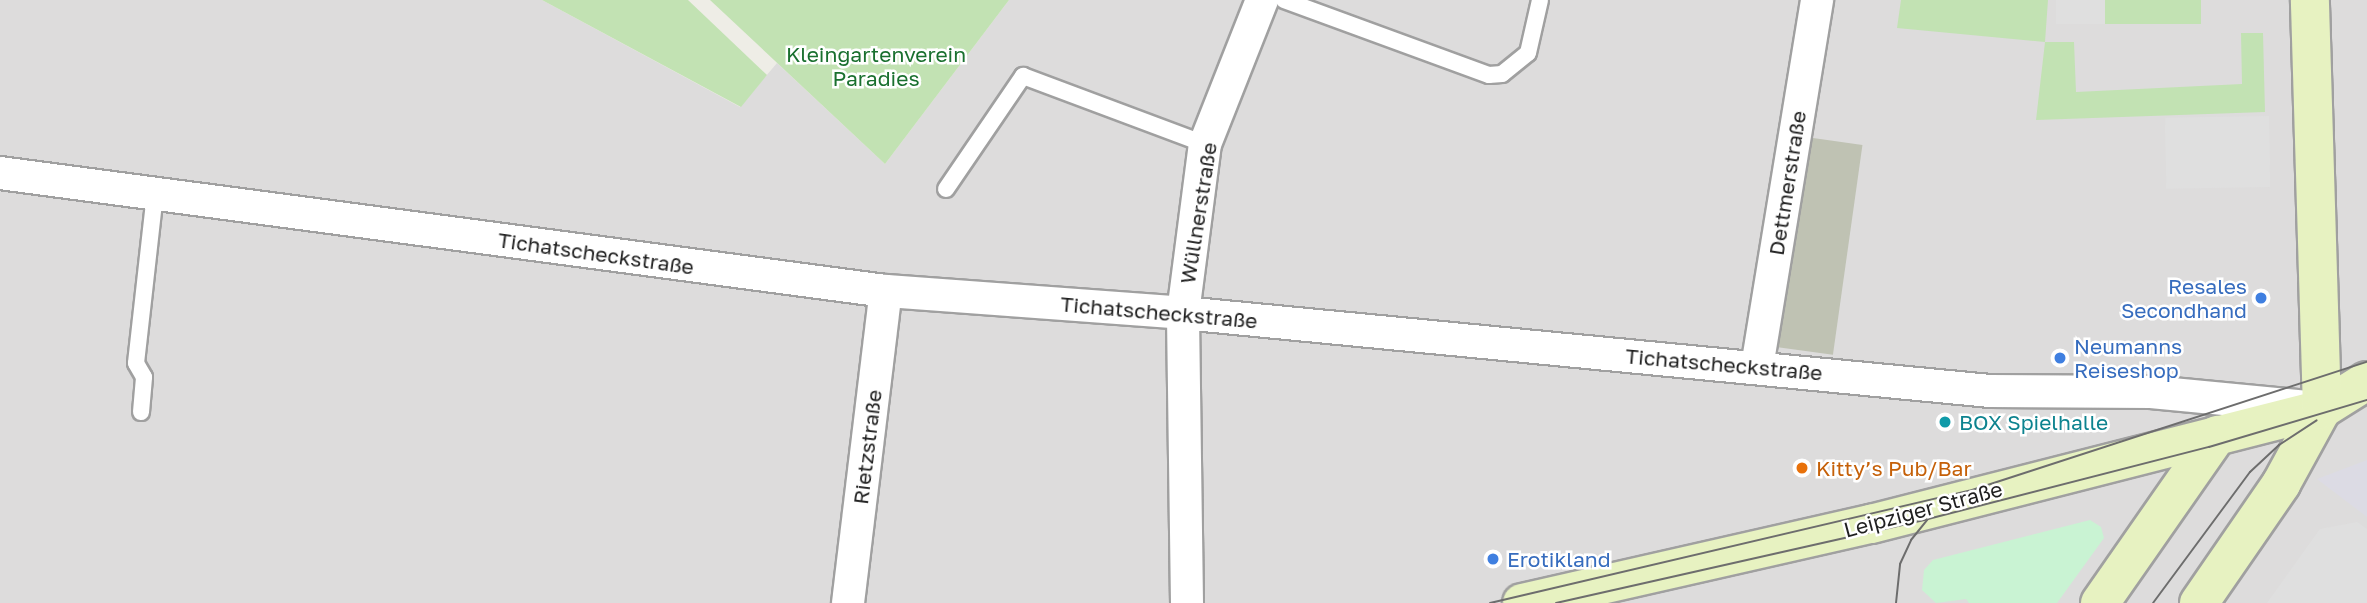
<!DOCTYPE html>
<html>
<head>
<meta charset="utf-8">
<style>
  body { margin:0 }
  #map { position:relative; width:2367px; height:603px; overflow:hidden; background:#eeede6; font-family:"Golos Text",sans-serif }
  div>[style] { position:absolute }
  .residential>* { inset:0; background:#dddcdc }
  .construction>* { inset:0; background:#bfc2b3; transform-origin:0 0 }
  .grass>* { inset:0; background:#c2e2b3; transform-origin:0 0 }
  .park>* { inset:0; background:#c9f3d3 }
  .parking>* { inset:0; background:#dfdfdf; transform-origin:0 0 }
  .plaza>* { inset:0; background:#dcdbe4 }
  .roads { filter:drop-shadow(2px 0 #a0a0a0) drop-shadow(-2px 0 #a0a0a0) drop-shadow(0 2px #a0a0a0) drop-shadow(0 -2px #a0a0a0) }
  .lane>* { height:16px; margin:-8px; padding:0 8px; transform-origin:8px; border-radius:8px; background:#fff }
  .street>* { height:32px; margin:-16px; padding:0 16px; transform-origin:16px; border-radius:16px; background:#fff }
  .secondary>* { height:38px; margin:-19px; padding:0 19px; transform-origin:19px; border-radius:19px; background:#e7f2c1 }
  .tram>* { height:2px; margin:-1px; padding:0 1px; transform-origin:1px; border-radius:1px; background:#6d6d6d }
  .dots>* { width:19px; height:19px; translate:-50% -50%; box-sizing:border-box; border:4px solid #fff; border-radius:50% }
  span { translate:-50% -50%; white-space:nowrap; text-align:center; line-height:1.15; -webkit-text-stroke:5px #fff; paint-order:stroke }
  .park-label { font-size:21px; color:#1a702f }
  .street-label { font-size:21px; color:#1f1f1f }
  .shop-label { font-size:21px; color:#366cbe }
  .right { translate:-100% -50%; text-align:right }
  .left { translate:0 -50%; text-align:left }
  .culture-label { font-size:21px; color:#0d838f }
  .food-label { font-size:21px; color:#c56008 }
</style>
</head>
<body>
<div id="map">
  <div class="residential">
    <i style="clip-path:polygon(0 0,542px 0,740px 107px,777px 63px,885px 164px,1009px 0,2367px 0,2367px 603px,0 603px)"></i>
  </div>
  <div class="construction">
    <i style="left:1806px;top:137px;width:57px;height:212px;rotate:8deg"></i>
  </div>
  <div class="grass">
    <i style="clip-path:polygon(542px 0,688px 0,767px 75px,741px 107px)"></i>
    <i style="clip-path:polygon(710px 0,1009px 0,885px 164px)"></i>
    <i style="clip-path:polygon(1901px 0,2048px 0,2045px 42px,2074px 42px,2076px 92px,2242px 84px,2241px 33px,2263px 33px,2265px 112px,2036px 120px,2045px 42px,1897px 28px)"></i>
    <i style="left:2105px;top:0;width:96px;height:24px"></i>
  </div>
  <div class="park">
    <i style="clip-path:polygon(2090px 520px,2101px 527px,2104px 538px,2057px 603px,1969px 603px,1966px 599px,1936px 603px,1922px 590px,1924px 570px,1933px 560px)"></i>
  </div>
  <div class="parking">
    <i style="left:2056px;top:0;width:49px;height:24px"></i>
    <i style="left:2269px;top:116px;width:71px;height:104px;rotate:89deg"></i>
    <i style="clip-path:polygon(2357px 522px,2367px 529px,2367px 603px,2267px 603px,2320px 529px)"></i>
  </div>
  <div class="plaza">
    <i style="clip-path:polygon(2367px 460px,2367px 517px,2317px 479px)"></i>
  </div>
  <div class="roads">
    <div class="lane">
      <i style="left:1284px;top:0;width:218px;rotate:20.1deg"></i>
      <i style="left:1489px;top:75px;width:13px;rotate:-4deg"></i>
      <i style="left:1502px;top:74px;width:33px;rotate:-39deg"></i>
      <i style="left:1528px;top:53px;width:54px;rotate:-77.2deg"></i>
      <i style="left:946px;top:189px;width:137px;rotate:-55.7deg"></i>
      <i style="left:1023px;top:76px;width:194px;rotate:20.5deg"></i>
      <i style="left:141px;top:412px;width:35px;rotate:-85deg"></i>
      <i style="left:144px;top:377px;width:16px;rotate:-120deg"></i>
      <i style="left:136px;top:363px;width:170px;rotate:-83.6deg"></i>
    </div>
    <div class="street">
      <i style="left:0;top:173px;width:894px;rotate:7.59deg"></i>
      <i style="left:886px;top:291px;width:298px;rotate:4.2deg"></i>
      <i style="left:1183px;top:313px;width:811px;rotate:5.52deg"></i>
      <i style="left:1990px;top:391px;width:161px;rotate:0.4deg"></i>
      <i style="left:2151px;top:392px;width:157px;rotate:5.5deg"></i>
      <i style="left:1757px;top:367px;width:372px;rotate:-80.7deg"></i>
      <i style="left:848px;top:603px;width:314px;rotate:-83.1deg"></i>
      <i style="left:1187px;top:603px;width:290px;rotate:-90.8deg"></i>
      <i style="left:1183px;top:313px;width:170px;rotate:-82.6deg"></i>
      <i style="left:1205px;top:144px;width:155px;rotate:-68.4deg"></i>
    </div>
    <div class="secondary">
      <i style="left:1522px;top:603px;width:358px;rotate:-12.8deg"></i>
      <i style="left:1871px;top:524px;width:465px;rotate:-14.3deg"></i>
      <i style="left:2322px;top:409px;width:53px;rotate:-31.9deg"></i>
      <i style="left:2100px;top:603px;width:205px;rotate:-55.1deg"></i>
      <i style="left:2199px;top:603px;width:145px;rotate:-55.4deg"></i>
      <i style="left:2281px;top:484px;width:85px;rotate:-61.3deg"></i>
      <i style="left:2322px;top:409px;width:409px;rotate:-91.7deg"></i>
    </div>
  </div>
  <div class="tram">
    <i style="left:1490px;top:603px;width:492px;rotate:-13.2deg"></i>
    <i style="left:1969px;top:491px;width:418px;rotate:-18deg"></i>
    <i style="left:1556px;top:603px;width:381px;rotate:-12.7deg"></i>
    <i style="left:1928px;top:519px;width:290px;rotate:-14.4deg"></i>
    <i style="left:2209px;top:447px;width:165px;rotate:-16.6deg"></i>
    <i style="left:1896px;top:603px;width:39px;rotate:-84deg"></i>
    <i style="left:1900px;top:564px;width:26px;rotate:-65deg"></i>
    <i style="left:1911px;top:540px;width:28px;rotate:-51deg"></i>
    <i style="left:2153px;top:603px;width:163px;rotate:-53.5deg"></i>
    <i style="left:2250px;top:472px;width:40px;rotate:-43deg"></i>
    <i style="left:2279px;top:445px;width:45px;rotate:-33.3deg"></i>
  </div>
  <div class="dots">
    <i style="left:2261px;top:298px;background:#3f7fe0"></i>
    <i style="left:2060px;top:358px;background:#3f7fe0"></i>
    <i style="left:1945px;top:422px;background:#0f9aa8"></i>
    <i style="left:1802px;top:468px;background:#e8710a"></i>
    <i style="left:1493px;top:559px;background:#3f7fe0"></i>
  </div>
  <div class="park-label">
    <span style="left:876px;top:66px">Kleingartenverein<br>Paradies</span>
  </div>
  <div class="street-label">
    <span style="left:1787px;top:183px;rotate:-81deg">Dettmerstraße</span>
    <span style="left:1198px;top:213px;rotate:-81deg">Wüllnerstraße</span>
    <span style="left:596px;top:253px;rotate:8deg">Tichatscheckstraße</span>
    <span style="left:1159px;top:312px;rotate:5deg">Tichatscheckstraße</span>
    <span style="left:1724px;top:364px;rotate:5deg">Tichatscheckstraße</span>
    <span style="left:867px;top:447px;rotate:-83deg">Rietzstraße</span>
    <span style="left:1923px;top:509px;rotate:-15deg">Leipziger Straße</span>
  </div>
  <div class="shop-label">
    <span class="right" style="left:2247px;top:298px">Resales<br>Secondhand</span>
    <span class="left" style="left:2074px;top:358px">Neumanns<br>Reiseshop</span>
    <span class="left" style="left:1507px;top:559px">Erotikland</span>
  </div>
  <div class="culture-label">
    <span class="left" style="left:1959px;top:422px">BOX Spielhalle</span>
  </div>
  <div class="food-label">
    <span class="left" style="left:1816px;top:468px">Kitty’s Pub/Bar</span>
  </div>
</div>
</body>
</html>
